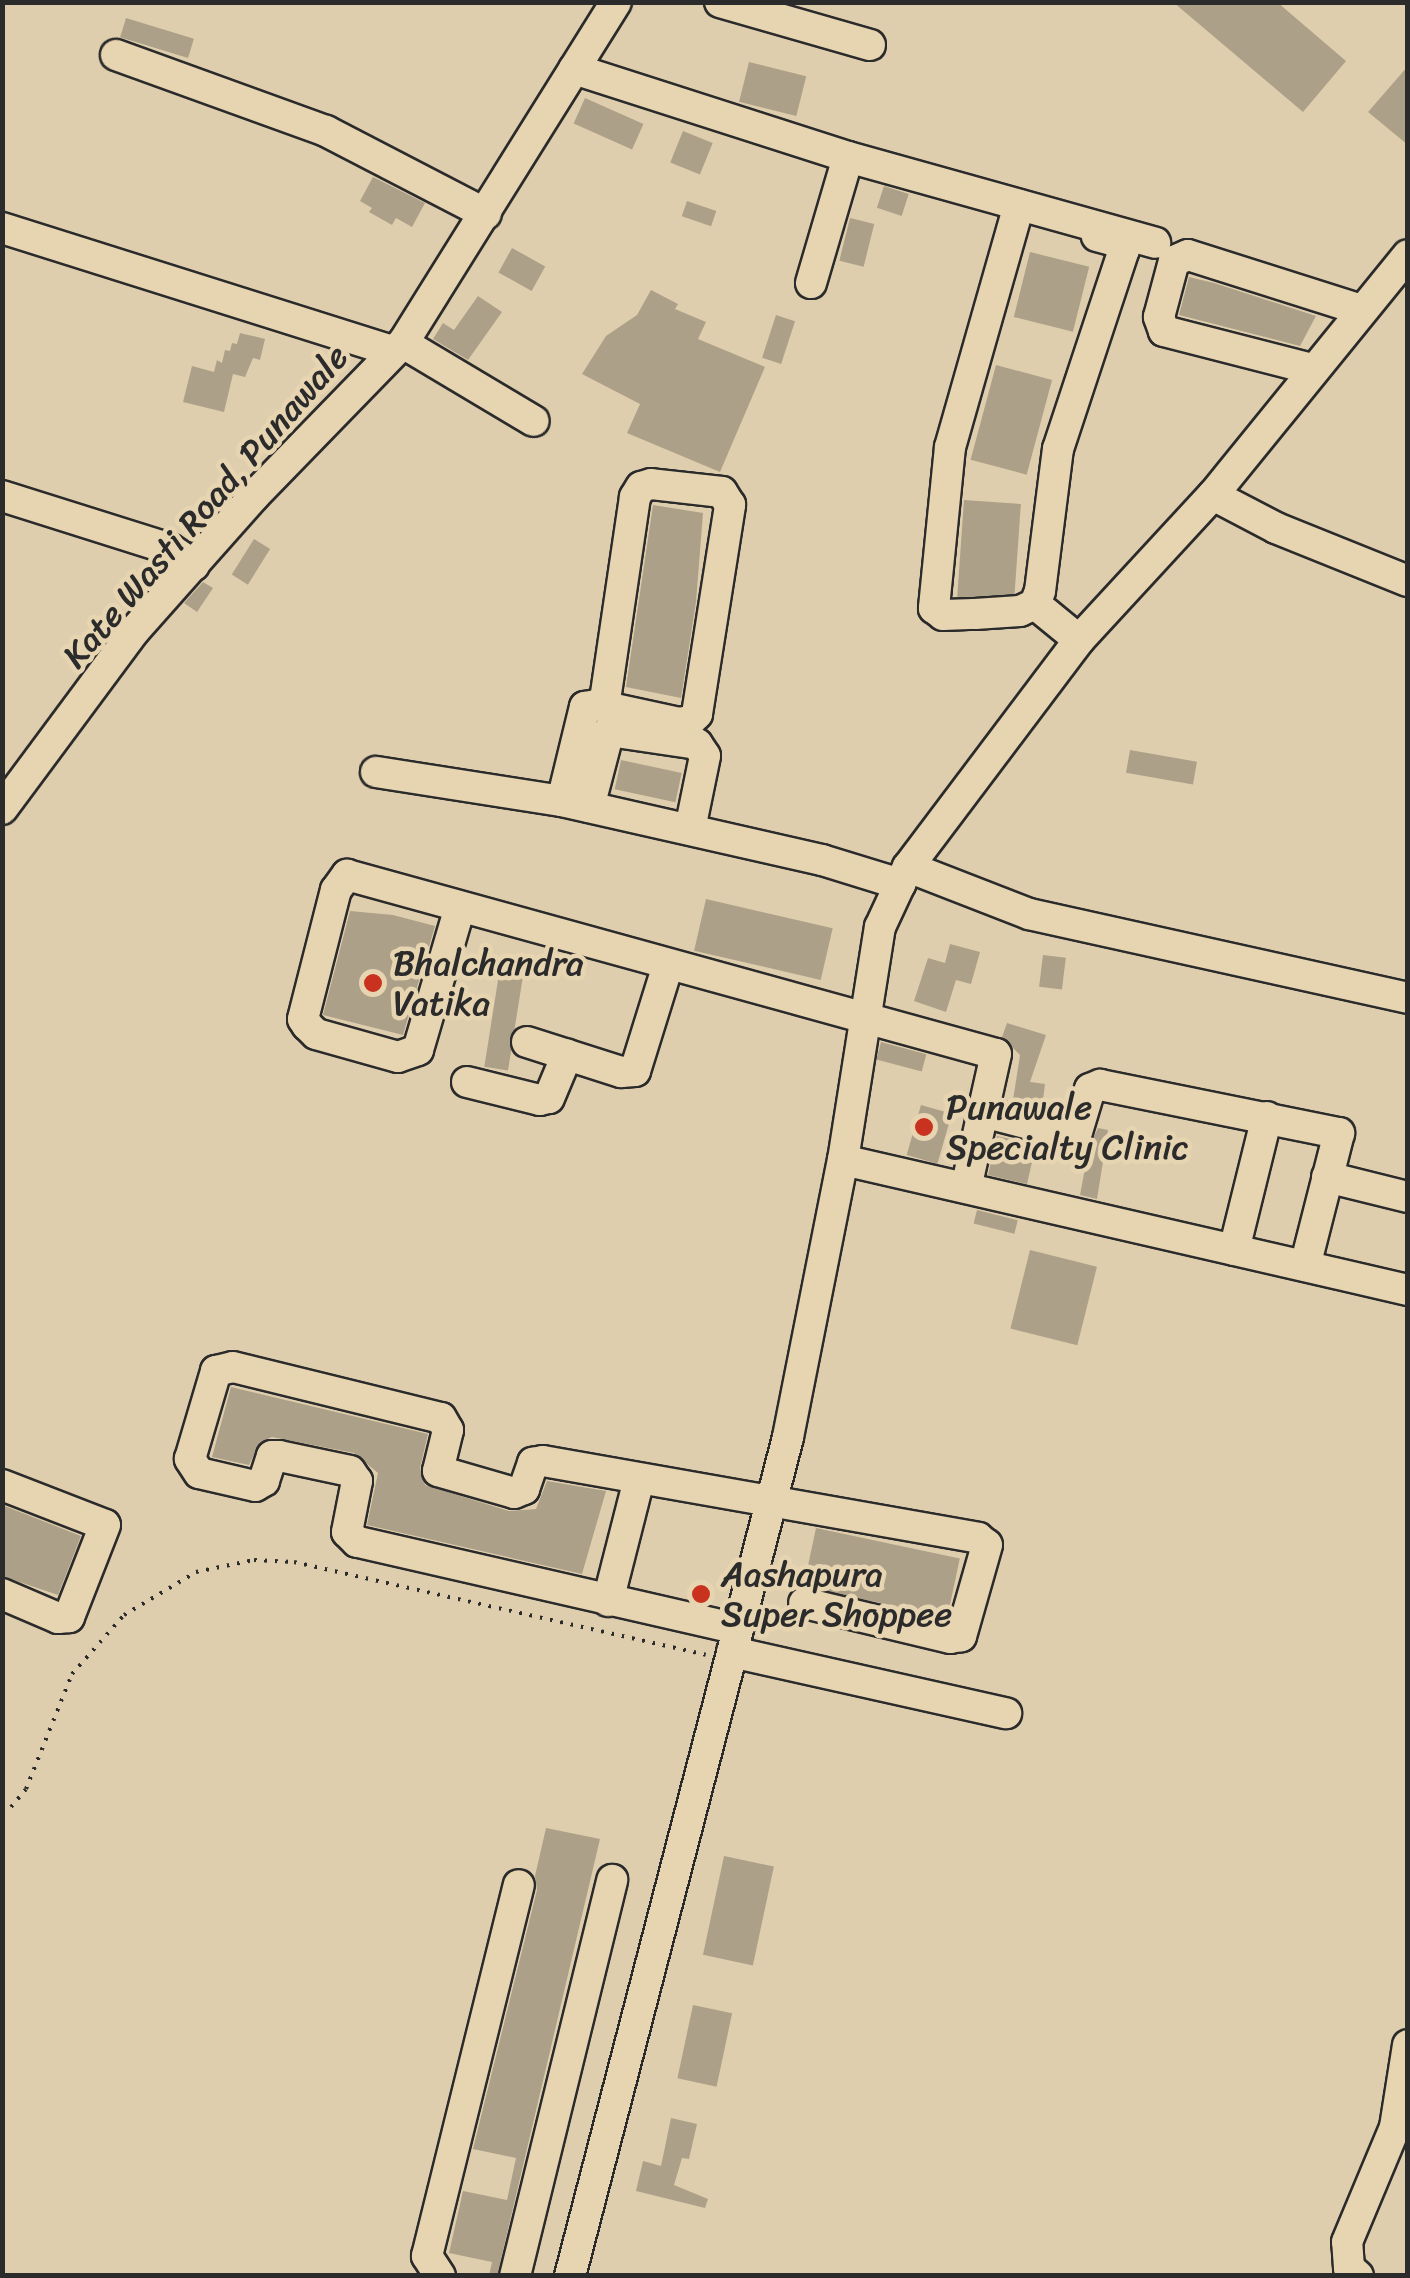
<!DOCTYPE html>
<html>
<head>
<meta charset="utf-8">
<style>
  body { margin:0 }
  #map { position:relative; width:1410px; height:2278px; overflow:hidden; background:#dfcead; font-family:Sriracha,sans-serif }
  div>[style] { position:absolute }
  .building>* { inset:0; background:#ada088; transform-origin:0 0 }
  .path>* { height:4px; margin-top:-2px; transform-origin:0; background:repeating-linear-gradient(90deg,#2b2b2b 0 2.5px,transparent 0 10.5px) }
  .roads { filter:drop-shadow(2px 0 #2b2b2b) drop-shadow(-2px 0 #2b2b2b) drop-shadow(0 2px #2b2b2b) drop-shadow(0 -2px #2b2b2b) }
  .minor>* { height:30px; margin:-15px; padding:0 15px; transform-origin:15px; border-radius:15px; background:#e7d5b2 }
  .dots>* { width:28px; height:28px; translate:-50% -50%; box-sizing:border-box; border:5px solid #e7d5b2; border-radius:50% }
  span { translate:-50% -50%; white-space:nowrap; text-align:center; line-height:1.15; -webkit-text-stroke:9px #e7d5b2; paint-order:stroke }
  .street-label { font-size:35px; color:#2b2b2b }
  .poi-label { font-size:35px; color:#2b2b2b }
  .left { translate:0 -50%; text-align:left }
  .frame { position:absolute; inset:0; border:5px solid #2b2b2b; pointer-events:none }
</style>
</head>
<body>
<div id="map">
  <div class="building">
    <i style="clip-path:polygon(1173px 2px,1277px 2px,1346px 61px,1303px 112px)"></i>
    <i style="left:126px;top:18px;width:71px;height:20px;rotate:17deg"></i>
    <i style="left:749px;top:62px;width:59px;height:41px;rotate:14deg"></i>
    <i style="clip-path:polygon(1408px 66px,1408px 145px,1368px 112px)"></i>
    <i style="left:585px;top:98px;width:64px;height:28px;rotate:24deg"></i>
    <i style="left:683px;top:131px;width:32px;height:34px;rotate:22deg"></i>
    <i style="clip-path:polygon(373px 177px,425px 203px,412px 227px,396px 218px,392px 225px,369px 212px,372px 208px,360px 201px)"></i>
    <i style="left:884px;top:186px;width:26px;height:23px;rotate:18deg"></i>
    <i style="left:687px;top:201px;width:31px;height:16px;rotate:19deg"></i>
    <i style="left:850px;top:218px;width:25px;height:44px;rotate:14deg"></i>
    <i style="left:512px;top:248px;width:38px;height:28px;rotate:29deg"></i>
    <i style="left:1030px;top:252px;width:61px;height:67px;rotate:14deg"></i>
    <i style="clip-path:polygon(1189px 277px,1214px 283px,1316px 316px,1300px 346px,1179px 315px)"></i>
    <i style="clip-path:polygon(651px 290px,678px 304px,675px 309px,706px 322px,698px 339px,765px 367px,720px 472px,627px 433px,640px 404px,582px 374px,606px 336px,637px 315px)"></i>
    <i style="clip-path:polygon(478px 296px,502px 312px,468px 360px,433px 339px,443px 323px,454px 330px)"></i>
    <i style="left:776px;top:315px;width:20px;height:45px;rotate:18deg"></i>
    <i style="clip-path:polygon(240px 333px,265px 339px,260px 360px,253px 358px,245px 377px,233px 374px,224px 412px,183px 402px,192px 366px,214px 372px,217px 360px,222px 363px,225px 350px,230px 351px,232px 343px,237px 344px)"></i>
    <i style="left:996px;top:365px;width:58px;height:98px;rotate:15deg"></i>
    <i style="left:964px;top:500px;width:57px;height:97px;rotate:4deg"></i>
    <i style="clip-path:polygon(653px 505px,703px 513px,696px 602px,681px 698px,626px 687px)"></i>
    <i style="left:254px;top:539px;width:19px;height:42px;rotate:32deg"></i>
    <i style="clip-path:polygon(203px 582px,213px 588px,197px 612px,184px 603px)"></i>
    <i style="left:1130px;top:750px;width:68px;height:23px;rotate:10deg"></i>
    <i style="left:621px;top:760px;width:62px;height:30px;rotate:12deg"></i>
    <i style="left:706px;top:899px;width:130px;height:53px;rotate:13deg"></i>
    <i style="clip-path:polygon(350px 911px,393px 915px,435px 926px,403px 1035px,323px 1015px)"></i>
    <i style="clip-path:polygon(950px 944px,980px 952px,971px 984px,956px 980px,946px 1012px,914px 1001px,928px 958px,945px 963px)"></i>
    <i style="left:1043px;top:955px;width:23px;height:32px;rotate:7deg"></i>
    <i style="left:499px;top:974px;width:24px;height:94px;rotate:9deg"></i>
    <i style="clip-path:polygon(1007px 1023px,1046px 1035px,1030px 1082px,1045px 1084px,1042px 1108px,1013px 1100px,1020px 1055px,1002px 1037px)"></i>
    <i style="left:881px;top:1042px;width:47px;height:18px;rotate:15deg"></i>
    <i style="left:921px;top:1105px;width:32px;height:52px;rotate:16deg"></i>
    <i style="clip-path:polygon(1098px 1128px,1108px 1130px,1097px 1199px,1080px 1195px,1089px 1147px)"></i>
    <i style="left:997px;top:1136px;width:40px;height:40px;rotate:13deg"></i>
    <i style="left:977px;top:1210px;width:42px;height:14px;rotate:14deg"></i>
    <i style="left:1030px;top:1250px;width:69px;height:81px;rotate:14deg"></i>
    <i style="clip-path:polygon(231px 1387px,428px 1434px,420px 1468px,425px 1485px,509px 1511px,536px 1509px,547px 1481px,606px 1491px,582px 1574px,367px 1525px,378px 1473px,354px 1453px,272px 1437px,260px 1442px,249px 1465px,212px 1457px)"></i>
    <i style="clip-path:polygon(2px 1505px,81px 1536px,58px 1595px,2px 1576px)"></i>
    <i style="left:816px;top:1528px;width:147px;height:60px;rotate:12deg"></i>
    <i style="clip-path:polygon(546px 1828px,600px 1839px,497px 2276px,489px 2276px,492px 2262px,449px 2253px,463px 2191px,507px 2200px,516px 2158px,473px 2149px,537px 1890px,535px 1876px)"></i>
    <i style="left:724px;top:1856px;width:51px;height:101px;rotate:12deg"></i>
    <i style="left:693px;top:2005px;width:40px;height:75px;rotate:12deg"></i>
    <i style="clip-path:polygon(671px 2118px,697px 2124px,689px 2159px,682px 2158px,674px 2185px,708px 2199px,705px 2208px,636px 2191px,643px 2161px,661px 2166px)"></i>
  </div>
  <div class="path">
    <i style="left:2px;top:1806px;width:9px;rotate:6deg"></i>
    <i style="left:11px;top:1807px;width:23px;rotate:-50deg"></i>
    <i style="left:26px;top:1789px;width:124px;rotate:-68.2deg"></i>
    <i style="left:72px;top:1674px;width:79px;rotate:-48.6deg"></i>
    <i style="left:124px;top:1615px;width:84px;rotate:-30.8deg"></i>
    <i style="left:196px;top:1572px;width:59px;rotate:-11.7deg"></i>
    <i style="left:254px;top:1560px;width:40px;rotate:2.9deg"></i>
    <i style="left:294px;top:1562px;width:422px;rotate:12.7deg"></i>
  </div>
  <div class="roads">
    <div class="minor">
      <i style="left:720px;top:2px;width:156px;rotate:16deg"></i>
      <i style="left:116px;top:55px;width:223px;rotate:19.9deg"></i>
      <i style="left:326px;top:131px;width:180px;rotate:27.4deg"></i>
      <i style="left:574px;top:69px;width:288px;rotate:17.8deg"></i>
      <i style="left:848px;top:157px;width:319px;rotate:15.6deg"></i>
      <i style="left:1019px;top:205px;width:252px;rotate:105.9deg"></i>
      <i style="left:950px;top:447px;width:162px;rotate:95.7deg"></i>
      <i style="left:934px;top:608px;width:11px;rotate:38deg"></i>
      <i style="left:943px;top:615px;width:32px;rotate:-2deg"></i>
      <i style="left:975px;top:614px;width:45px;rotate:-3.8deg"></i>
      <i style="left:1020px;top:611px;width:17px;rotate:-25deg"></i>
      <i style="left:2px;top:228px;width:410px;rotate:17.5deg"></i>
      <i style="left:811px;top:283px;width:131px;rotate:-73.6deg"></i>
      <i style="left:403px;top:343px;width:152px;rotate:30.8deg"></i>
      <i style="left:1312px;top:369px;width:153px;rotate:-165.6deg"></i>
      <i style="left:1164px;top:331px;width:15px;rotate:-110deg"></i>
      <i style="left:1159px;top:317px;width:58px;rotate:-75deg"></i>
      <i style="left:1174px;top:261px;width:15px;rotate:-23deg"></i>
      <i style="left:1188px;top:255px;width:182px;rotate:17.6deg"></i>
      <i style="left:1213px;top:495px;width:71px;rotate:27.6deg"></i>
      <i style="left:1276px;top:528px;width:142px;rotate:21.9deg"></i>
      <i style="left:2px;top:496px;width:176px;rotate:17.5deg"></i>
      <i style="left:170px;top:549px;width:29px;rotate:34deg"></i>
      <i style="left:1079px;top:640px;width:57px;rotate:-140.7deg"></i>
      <i style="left:1035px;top:604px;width:14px;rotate:-69deg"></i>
      <i style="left:1040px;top:591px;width:143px;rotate:-82.8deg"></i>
      <i style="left:1058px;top:449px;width:210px;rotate:-71.7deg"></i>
      <i style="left:1124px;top:250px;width:9px;rotate:-122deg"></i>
      <i style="left:1119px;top:242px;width:23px;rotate:-165deg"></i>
      <i style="left:376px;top:772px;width:188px;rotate:8.9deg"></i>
      <i style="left:562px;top:801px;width:267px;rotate:12.8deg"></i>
      <i style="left:822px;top:860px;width:82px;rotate:17.1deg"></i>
      <i style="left:562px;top:801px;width:97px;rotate:-76.3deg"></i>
      <i style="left:585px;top:707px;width:11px;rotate:-10deg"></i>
      <i style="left:596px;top:705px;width:85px;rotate:12.2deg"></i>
      <i style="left:679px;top:723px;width:11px;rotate:-10deg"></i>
      <i style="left:690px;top:721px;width:10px;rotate:-45deg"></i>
      <i style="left:697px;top:714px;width:212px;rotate:-81deg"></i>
      <i style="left:730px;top:505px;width:15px;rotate:-122deg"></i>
      <i style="left:722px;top:492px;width:71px;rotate:-173.6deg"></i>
      <i style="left:651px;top:484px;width:10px;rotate:163deg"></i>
      <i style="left:641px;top:487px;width:12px;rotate:121deg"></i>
      <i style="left:635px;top:497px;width:212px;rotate:98.4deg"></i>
      <i style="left:589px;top:807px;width:79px;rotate:-75.3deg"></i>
      <i style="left:609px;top:731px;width:89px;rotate:8.4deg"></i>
      <i style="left:697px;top:744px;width:14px;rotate:56deg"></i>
      <i style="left:705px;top:756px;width:75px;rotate:101.6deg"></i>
      <i style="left:2px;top:809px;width:223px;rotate:-53.4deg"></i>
      <i style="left:135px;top:630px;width:179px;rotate:-48.4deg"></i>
      <i style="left:254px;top:496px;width:214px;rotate:-45.8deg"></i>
      <i style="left:403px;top:343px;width:402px;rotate:-58deg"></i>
      <i style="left:908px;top:867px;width:130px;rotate:21.2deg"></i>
      <i style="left:1029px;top:914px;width:388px;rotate:12.5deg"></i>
      <i style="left:460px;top:907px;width:149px;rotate:106.4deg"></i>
      <i style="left:418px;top:1050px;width:21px;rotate:161deg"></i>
      <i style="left:398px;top:1057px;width:85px;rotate:-164.3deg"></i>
      <i style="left:316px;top:1034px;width:13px;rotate:-135deg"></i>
      <i style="left:307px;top:1025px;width:7px;rotate:-124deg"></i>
      <i style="left:303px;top:1019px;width:133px;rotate:-75.7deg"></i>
      <i style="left:336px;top:890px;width:19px;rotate:-54deg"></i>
      <i style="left:347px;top:875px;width:673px;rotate:15.42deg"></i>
      <i style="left:996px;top:1054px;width:137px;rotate:102.6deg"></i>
      <i style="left:527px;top:1042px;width:99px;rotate:17.7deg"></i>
      <i style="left:621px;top:1072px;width:14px;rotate:-4deg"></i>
      <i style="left:635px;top:1071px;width:111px;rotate:-72.7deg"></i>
      <i style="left:467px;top:1082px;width:75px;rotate:13.9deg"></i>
      <i style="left:540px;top:1100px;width:9px;rotate:-13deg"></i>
      <i style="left:549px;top:1098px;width:47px;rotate:-67.3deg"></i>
      <i style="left:983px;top:1112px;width:88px;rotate:14.5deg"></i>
      <i style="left:1068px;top:1134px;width:9px;rotate:-13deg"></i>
      <i style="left:1077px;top:1132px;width:45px;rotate:-73.2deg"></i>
      <i style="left:1090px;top:1089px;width:11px;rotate:-22deg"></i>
      <i style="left:1100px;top:1085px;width:244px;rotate:11.4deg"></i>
      <i style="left:1339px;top:1133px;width:137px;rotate:104.3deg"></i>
      <i style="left:843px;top:1160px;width:580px;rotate:12.96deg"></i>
      <i style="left:1327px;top:1177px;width:83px;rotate:13.9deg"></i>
      <i style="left:1234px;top:1250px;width:137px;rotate:-76.1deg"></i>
      <i style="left:2px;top:1485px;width:110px;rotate:21.2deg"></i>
      <i style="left:105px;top:1525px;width:99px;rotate:111.4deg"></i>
      <i style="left:69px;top:1617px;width:11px;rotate:175deg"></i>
      <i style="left:58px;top:1618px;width:61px;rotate:-156.8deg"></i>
      <i style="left:608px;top:1601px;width:126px;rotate:-75.7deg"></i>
      <i style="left:738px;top:1629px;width:391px;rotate:-167.1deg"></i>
      <i style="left:357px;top:1542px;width:14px;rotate:-135deg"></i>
      <i style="left:347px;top:1532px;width:52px;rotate:-78.9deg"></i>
      <i style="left:357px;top:1481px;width:12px;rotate:-125deg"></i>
      <i style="left:350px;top:1471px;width:73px;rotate:-168.1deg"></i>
      <i style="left:279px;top:1456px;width:7px;rotate:180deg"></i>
      <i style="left:272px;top:1456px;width:26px;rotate:108deg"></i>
      <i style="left:264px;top:1481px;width:10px;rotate:151deg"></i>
      <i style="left:255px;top:1486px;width:57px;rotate:-166.9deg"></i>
      <i style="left:199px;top:1473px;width:17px;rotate:-123deg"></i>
      <i style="left:190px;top:1459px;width:92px;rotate:-73.5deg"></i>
      <i style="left:216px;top:1371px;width:17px;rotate:-13deg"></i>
      <i style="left:233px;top:1367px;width:214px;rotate:13.8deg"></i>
      <i style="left:441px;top:1418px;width:14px;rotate:60deg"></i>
      <i style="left:448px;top:1430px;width:42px;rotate:103.7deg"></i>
      <i style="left:438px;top:1471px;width:79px;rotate:16.1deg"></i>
      <i style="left:514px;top:1493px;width:11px;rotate:-22deg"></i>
      <i style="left:524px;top:1489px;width:28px;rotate:-71deg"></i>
      <i style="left:533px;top:1463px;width:10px;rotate:-11deg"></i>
      <i style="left:543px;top:1461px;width:442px;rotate:10deg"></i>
      <i style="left:978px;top:1538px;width:11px;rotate:38deg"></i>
      <i style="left:987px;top:1545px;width:95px;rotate:105.9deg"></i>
      <i style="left:961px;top:1636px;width:11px;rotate:170deg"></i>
      <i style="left:950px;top:1638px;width:150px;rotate:-166.5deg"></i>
      <i style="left:732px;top:1652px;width:281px;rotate:12.6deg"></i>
      <i style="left:440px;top:2276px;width:24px;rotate:-123deg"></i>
      <i style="left:427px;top:2256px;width:382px;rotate:-76.1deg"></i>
      <i style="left:515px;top:2276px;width:408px;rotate:-76.2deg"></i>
      <i style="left:570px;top:2276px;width:867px;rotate:-75.43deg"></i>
      <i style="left:788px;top:1437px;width:282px;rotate:-78.8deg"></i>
      <i style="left:843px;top:1160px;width:236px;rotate:-81deg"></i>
      <i style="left:880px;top:927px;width:66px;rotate:-65deg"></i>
      <i style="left:908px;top:867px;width:284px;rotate:-53deg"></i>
      <i style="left:1079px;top:640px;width:197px;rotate:-47.3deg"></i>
      <i style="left:1213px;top:495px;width:309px;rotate:-50.9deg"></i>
      <i style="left:1358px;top:2276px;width:12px;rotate:-138deg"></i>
      <i style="left:1349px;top:2268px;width:26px;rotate:-94deg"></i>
      <i style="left:1347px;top:2242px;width:125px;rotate:-67.3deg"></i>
      <i style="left:1395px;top:2127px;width:83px;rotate:-81deg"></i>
    </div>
  </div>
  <div class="dots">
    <i style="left:373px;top:983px;background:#c8321e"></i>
    <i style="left:924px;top:1127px;background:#c8321e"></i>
    <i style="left:701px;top:1594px;background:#c8321e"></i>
  </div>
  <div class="street-label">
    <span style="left:205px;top:506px;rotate:-49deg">Kate Wasti Road, Punawale</span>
  </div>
  <div class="poi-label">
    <span class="left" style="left:393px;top:983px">Bhalchandra<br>Vatika</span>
    <span class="left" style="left:946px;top:1127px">Punawale<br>Specialty Clinic</span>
    <span class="left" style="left:721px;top:1594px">Aashapura<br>Super Shoppee</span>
  </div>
  <div class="frame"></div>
</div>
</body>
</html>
